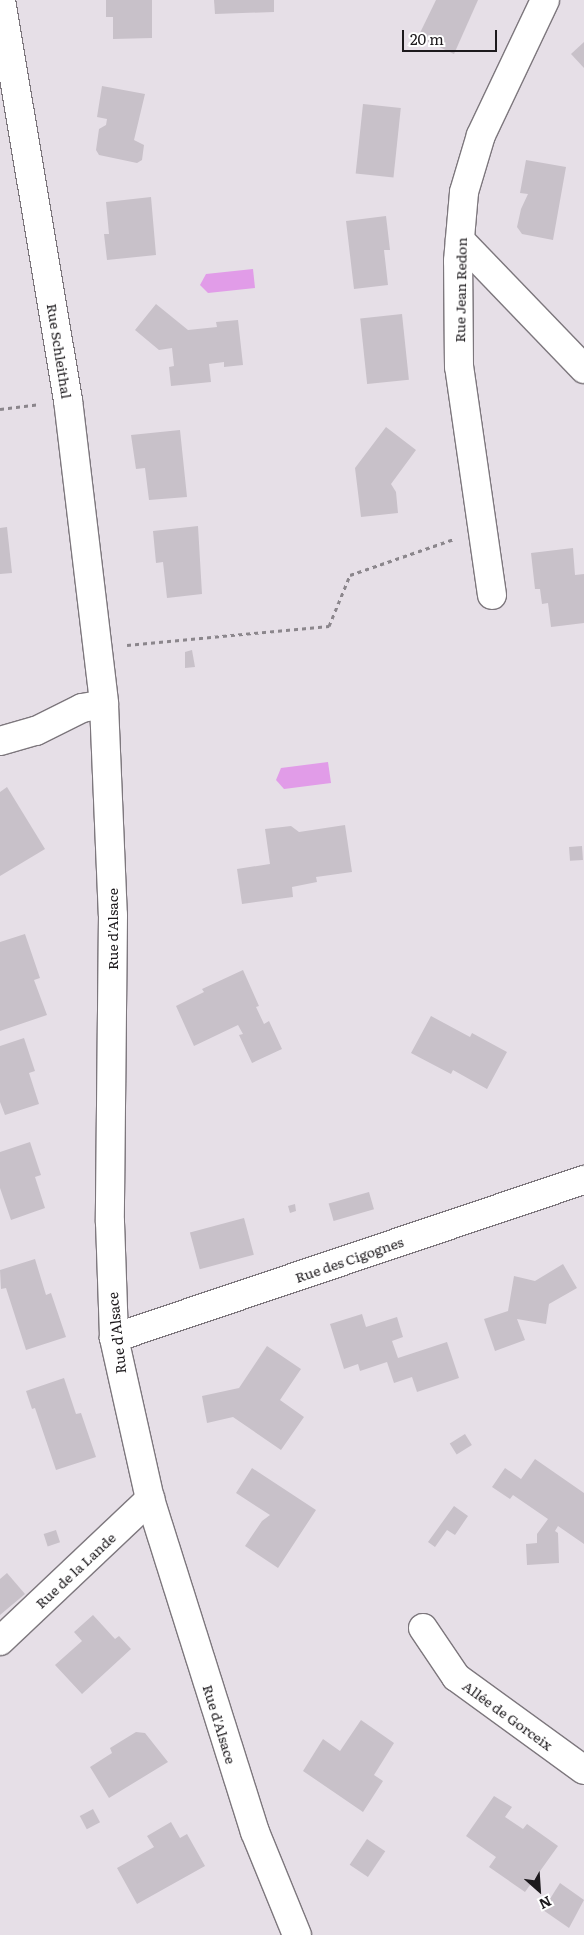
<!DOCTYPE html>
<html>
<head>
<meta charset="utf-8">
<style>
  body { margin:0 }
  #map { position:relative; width:584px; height:1935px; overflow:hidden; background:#e6dfe7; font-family:Literata,serif }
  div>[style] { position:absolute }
  .water>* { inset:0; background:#e19ce8 }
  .building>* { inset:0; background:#c8c1c9; transform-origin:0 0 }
  .path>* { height:3px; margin-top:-1.5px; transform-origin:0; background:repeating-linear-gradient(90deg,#8b868c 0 4px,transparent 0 8px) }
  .roads { filter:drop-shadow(1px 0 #7d777d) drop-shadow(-1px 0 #7d777d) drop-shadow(0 1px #7d777d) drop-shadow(0 -1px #7d777d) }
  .minor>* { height:28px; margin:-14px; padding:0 14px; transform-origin:14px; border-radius:14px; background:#fff }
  span { translate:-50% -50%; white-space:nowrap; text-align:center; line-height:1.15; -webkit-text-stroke:4px #fff; paint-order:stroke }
  .street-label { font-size:14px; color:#1d1a1d }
  .north { position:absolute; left:514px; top:1865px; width:50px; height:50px; -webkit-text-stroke:4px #fff; paint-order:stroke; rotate:154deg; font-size:14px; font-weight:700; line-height:20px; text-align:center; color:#1d1a1d }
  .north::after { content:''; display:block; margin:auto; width:18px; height:22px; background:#1d1a1d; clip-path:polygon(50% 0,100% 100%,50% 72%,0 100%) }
  .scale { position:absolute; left:402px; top:30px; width:95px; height:22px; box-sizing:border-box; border:2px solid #1d1a1d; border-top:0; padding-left:6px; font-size:15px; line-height:18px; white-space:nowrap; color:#1d1a1d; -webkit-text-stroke:4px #fff; paint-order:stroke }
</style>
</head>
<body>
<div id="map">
  <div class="water">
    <i style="clip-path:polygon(253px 269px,255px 288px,208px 293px,200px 285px,206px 274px)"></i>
    <i style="clip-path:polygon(328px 762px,331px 783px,284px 789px,276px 780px,281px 768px)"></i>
  </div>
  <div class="building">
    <i style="clip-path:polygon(106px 0,152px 0,152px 38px,113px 39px,113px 17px,106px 17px)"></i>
    <i style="clip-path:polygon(214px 0,274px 0,274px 12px,215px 14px)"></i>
    <i style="clip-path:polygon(436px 0,478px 0,454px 54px,418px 37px)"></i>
    <i style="clip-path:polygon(584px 42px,584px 68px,571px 54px)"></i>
    <i style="clip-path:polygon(102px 86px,145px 94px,134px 140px,144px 145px,142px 160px,137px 163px,99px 155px,96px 150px,99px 129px,106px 125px,107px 119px,97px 117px)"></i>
    <i style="left:363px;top:104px;width:38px;height:70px;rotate:6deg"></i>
    <i style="clip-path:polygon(526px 160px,566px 167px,553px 240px,522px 234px,517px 227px,521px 209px,528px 194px,520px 193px)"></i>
    <i style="clip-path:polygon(151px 197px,156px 255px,107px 260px,104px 234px,109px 234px,106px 202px)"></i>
    <i style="clip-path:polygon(386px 216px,390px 250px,384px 250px,388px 285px,354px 289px,346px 221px)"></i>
    <i style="clip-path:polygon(156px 304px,188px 330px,217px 327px,216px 322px,238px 320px,243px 365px,224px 367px,224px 362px,209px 364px,211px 382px,171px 386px,169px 367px,174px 366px,172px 348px,159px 350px,135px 330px)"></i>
    <i style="left:402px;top:314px;width:66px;height:42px;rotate:84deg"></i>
    <i style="clip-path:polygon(386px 427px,416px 450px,391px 484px,396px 492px,398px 513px,361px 517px,355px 468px)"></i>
    <i style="clip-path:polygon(180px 430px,187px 497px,149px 500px,145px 468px,136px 469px,131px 435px)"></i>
    <i style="clip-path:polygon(198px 526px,202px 594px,167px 598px,163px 562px,156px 563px,153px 531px)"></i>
    <i style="clip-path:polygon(7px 527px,12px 573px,0 574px,0 528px)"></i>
    <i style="clip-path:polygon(573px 548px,575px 575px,584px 574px,584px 623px,551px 627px,548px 603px,542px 604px,540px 589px,535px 589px,531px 553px)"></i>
    <i style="clip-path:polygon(192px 650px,195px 667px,185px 668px,185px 652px)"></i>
    <i style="clip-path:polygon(7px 787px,45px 849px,0 876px,0 792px)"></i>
    <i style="clip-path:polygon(345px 825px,352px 872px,316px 877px,317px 882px,292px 887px,293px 897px,242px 904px,237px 869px,270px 864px,265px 829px,291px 826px,299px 832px)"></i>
    <i style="left:582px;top:846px;width:14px;height:13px;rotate:86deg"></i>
    <i style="clip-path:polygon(25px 934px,40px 978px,34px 980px,47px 1015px,0 1031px,0 942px)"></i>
    <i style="clip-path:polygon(243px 970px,259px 1006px,256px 1007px,264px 1024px,269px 1021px,282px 1049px,252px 1063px,239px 1035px,243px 1034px,238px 1025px,194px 1046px,176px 1006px,204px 992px,202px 989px)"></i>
    <i style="clip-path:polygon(431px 1016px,470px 1037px,472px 1033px,507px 1052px,487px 1089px,453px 1070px,451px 1074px,411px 1053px)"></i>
    <i style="clip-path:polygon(24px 1038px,35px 1071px,29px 1073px,39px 1104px,5px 1115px,0 1102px,0 1046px)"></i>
    <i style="clip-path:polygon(30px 1142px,41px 1175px,35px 1177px,45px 1208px,11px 1220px,0 1188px,0 1152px)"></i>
    <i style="left:369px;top:1192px;width:18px;height:42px;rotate:74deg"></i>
    <i style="clip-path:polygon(295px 1204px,296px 1211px,290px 1213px,288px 1206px)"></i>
    <i style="left:244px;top:1218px;width:38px;height:56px;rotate:75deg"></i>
    <i style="clip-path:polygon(35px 1259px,46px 1295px,51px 1293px,66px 1337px,26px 1350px,6px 1288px,1px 1289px,0 1270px)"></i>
    <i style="clip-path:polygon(563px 1264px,577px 1288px,549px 1304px,546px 1324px,517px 1319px,525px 1340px,495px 1351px,484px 1319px,508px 1311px,514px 1276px,535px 1281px)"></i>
    <i style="clip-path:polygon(362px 1314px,366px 1327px,397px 1317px,403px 1337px,392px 1341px,398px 1358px,447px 1342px,459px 1378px,417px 1392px,412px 1377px,394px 1383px,387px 1362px,360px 1371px,358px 1364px,344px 1369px,330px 1324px)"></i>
    <i style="clip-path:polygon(267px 1346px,301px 1369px,280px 1400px,304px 1417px,281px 1450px,233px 1417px,207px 1423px,202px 1396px,239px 1388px)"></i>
    <i style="clip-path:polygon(64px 1378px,76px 1414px,81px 1413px,96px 1457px,56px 1470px,35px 1408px,32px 1409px,26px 1391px)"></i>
    <i style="left:465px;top:1434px;width:13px;height:18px;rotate:58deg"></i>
    <i style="clip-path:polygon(535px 1459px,584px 1493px,584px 1544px,558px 1526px,555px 1531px,558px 1533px,559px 1563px,527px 1565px,526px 1544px,537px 1543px,537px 1534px,548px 1519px,513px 1495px,510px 1499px,492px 1487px,505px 1468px,521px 1479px)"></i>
    <i style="clip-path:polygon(252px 1468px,316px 1510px,278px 1568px,245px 1546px,262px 1521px,270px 1515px,236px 1493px)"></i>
    <i style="clip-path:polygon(454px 1506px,468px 1516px,455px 1535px,447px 1530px,435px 1547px,428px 1542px)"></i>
    <i style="left:56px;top:1530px;width:13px;height:13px;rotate:72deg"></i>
    <i style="clip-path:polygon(7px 1573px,25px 1594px,0 1615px,0 1579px)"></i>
    <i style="clip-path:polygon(93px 1615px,115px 1639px,119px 1636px,131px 1649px,82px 1694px,55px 1665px,82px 1641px,74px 1632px)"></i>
    <i style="clip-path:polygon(361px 1720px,394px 1743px,374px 1775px,383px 1781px,363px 1812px,303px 1771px,323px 1739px,340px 1751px)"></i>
    <i style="clip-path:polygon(136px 1732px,145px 1733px,168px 1762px,109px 1798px,90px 1767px,112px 1753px,110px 1748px)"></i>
    <i style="clip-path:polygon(494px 1796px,512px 1807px,505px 1817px,523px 1829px,527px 1824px,558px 1846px,525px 1892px,489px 1867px,496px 1857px,466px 1836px)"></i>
    <i style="left:93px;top:1809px;width:15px;height:15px;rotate:62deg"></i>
    <i style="clip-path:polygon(171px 1822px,180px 1838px,187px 1834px,205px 1866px,137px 1904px,117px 1868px,154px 1847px,147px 1836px)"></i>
    <i style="left:367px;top:1839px;width:22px;height:31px;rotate:34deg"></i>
    <i style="clip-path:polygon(560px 1883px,584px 1900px,569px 1928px,543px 1910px)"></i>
  </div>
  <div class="path">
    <i style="left:0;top:409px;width:39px;rotate:-7deg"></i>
    <i style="left:127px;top:645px;width:203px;rotate:-5.4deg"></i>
    <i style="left:329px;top:626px;width:55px;rotate:-67.6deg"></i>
    <i style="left:350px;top:575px;width:110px;rotate:-19.1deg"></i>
  </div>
  <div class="roads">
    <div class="minor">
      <i style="left:1px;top:0;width:406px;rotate:80.5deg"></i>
      <i style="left:68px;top:400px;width:306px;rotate:83.2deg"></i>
      <i style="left:104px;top:704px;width:211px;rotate:87.6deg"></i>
      <i style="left:113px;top:915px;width:307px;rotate:90.6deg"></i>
      <i style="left:110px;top:1222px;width:116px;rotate:88deg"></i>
      <i style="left:114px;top:1338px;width:165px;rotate:77.4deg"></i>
      <i style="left:150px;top:1499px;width:349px;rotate:72.5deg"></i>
      <i style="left:255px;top:1832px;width:111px;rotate:67.8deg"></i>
      <i style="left:460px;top:240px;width:179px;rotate:46.1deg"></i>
      <i style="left:492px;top:595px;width:230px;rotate:-98.2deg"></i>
      <i style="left:459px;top:367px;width:106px;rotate:-90.5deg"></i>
      <i style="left:458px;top:261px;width:69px;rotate:-85deg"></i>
      <i style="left:464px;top:192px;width:59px;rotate:-73.4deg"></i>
      <i style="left:481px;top:135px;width:149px;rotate:-64.6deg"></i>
      <i style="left:0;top:741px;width:37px;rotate:-16deg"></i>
      <i style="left:36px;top:731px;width:51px;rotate:-26.6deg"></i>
      <i style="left:82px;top:708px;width:22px;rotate:-10deg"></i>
      <i style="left:114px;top:1338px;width:496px;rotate:-18.6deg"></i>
      <i style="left:423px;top:1628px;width:59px;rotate:56deg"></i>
      <i style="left:456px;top:1677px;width:158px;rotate:36deg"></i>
      <i style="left:0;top:1641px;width:207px;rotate:-43.4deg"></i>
    </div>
  </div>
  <div class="street-label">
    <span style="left:460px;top:290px;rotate:-89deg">Rue Jean Redon</span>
    <span style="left:60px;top:351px;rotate:81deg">Rue Schleithal</span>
    <span style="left:112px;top:929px;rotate:-90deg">Rue d'Alsace</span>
    <span style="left:349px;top:1259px;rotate:-19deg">Rue des Cigognes</span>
    <span style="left:116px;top:1333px;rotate:-96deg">Rue d'Alsace</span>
    <span style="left:75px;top:1570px;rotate:-43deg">Rue de la Lande</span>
    <span style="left:508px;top:1715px;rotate:36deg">Allée de Gorceix</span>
    <span style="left:220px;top:1724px;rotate:73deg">Rue d'Alsace</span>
  </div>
  <div class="north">N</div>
  <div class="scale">20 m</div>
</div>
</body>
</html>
